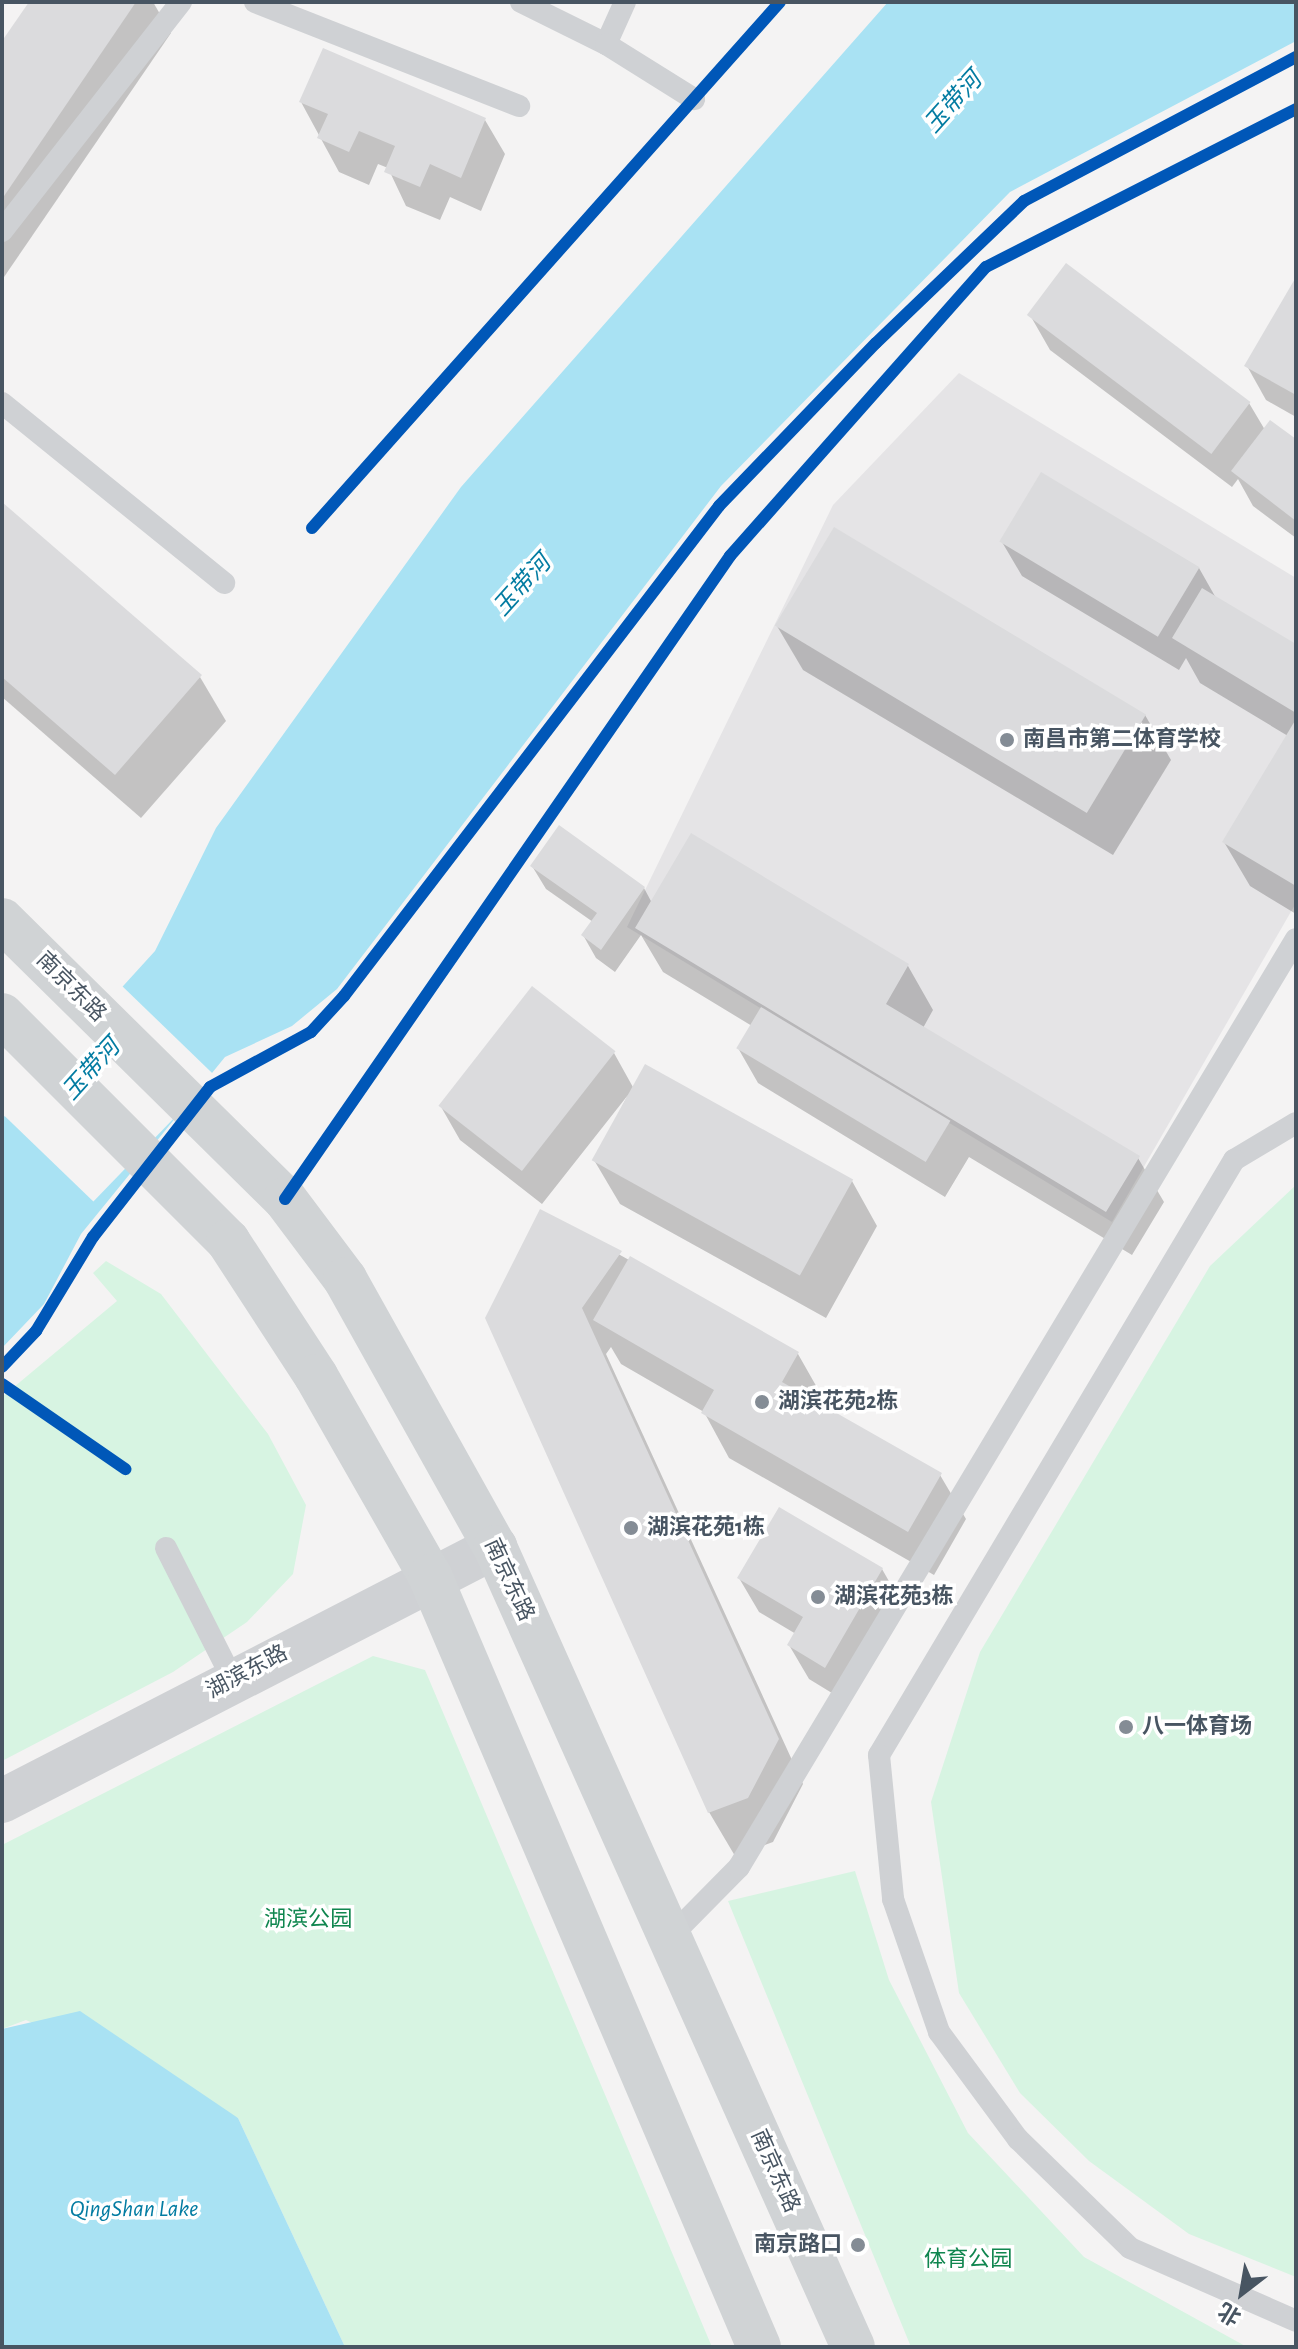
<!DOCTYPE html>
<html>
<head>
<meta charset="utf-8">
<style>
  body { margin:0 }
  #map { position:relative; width:1298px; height:2349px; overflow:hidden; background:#f4f3f3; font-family:"Alegreya Sans","Noto Sans SC",sans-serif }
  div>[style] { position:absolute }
  .education>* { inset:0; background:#e5e4e6 }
  .green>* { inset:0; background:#d7f4e2 }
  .water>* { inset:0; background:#a9e2f3 }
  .pier>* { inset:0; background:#f4f3f3; transform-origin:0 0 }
  .shadow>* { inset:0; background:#0003 }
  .building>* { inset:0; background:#dbdbdd; transform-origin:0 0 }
  .service>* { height:22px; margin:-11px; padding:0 11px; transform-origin:11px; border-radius:11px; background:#cfd1d4 }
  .tertiary>* { height:44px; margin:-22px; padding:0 22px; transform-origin:22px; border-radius:22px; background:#cfd1d4 }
  .secondary>* { height:44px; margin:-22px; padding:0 22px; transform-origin:22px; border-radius:22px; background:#d0d3d5 }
  .cycleway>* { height:12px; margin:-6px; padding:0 6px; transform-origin:6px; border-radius:6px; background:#0057b8 }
  .dots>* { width:22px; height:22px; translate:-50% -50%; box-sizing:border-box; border:4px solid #fff; border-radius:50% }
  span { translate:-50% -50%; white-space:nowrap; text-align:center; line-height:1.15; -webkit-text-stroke:7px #fff; paint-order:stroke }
  .poi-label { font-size:22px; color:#485562; font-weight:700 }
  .left { translate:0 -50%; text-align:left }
  .right { translate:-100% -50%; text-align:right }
  .street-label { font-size:22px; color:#485562 }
  .park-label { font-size:22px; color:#10864f }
  .water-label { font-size:24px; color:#037ca2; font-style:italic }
  .frame { position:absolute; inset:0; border:4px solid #485562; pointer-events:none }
  .north { position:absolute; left:1202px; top:2253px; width:80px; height:80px; -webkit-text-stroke:6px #fff; paint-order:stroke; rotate:211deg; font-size:22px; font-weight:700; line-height:32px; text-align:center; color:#485562 }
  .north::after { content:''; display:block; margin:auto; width:28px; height:36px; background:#485562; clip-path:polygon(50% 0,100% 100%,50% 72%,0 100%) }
</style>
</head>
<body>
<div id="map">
  <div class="education">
    <i style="clip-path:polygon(959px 373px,1296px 578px,1296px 903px,1112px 1222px,627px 927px,833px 505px)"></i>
  </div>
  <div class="green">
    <i style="clip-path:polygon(1296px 1185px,1296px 2277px,1189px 2234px,1089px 2161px,1020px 2093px,959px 1993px,931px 1802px,980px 1652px,1210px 1266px)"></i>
    <i style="clip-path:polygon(106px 1261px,161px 1294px,268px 1434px,306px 1505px,293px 1574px,247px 1622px,173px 1672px,2px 1761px,2px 1397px,117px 1301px,93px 1273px)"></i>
    <i style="clip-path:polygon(373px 1656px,425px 1670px,712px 2347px,345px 2347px,238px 2118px,26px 2020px,2px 2029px,2px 1845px)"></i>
    <i style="clip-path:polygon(855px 1871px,889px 1980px,968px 2133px,1084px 2257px,1247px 2347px,911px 2347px,728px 1901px)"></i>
  </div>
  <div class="water">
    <i style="clip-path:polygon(888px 2px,1296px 2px,1296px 41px,1010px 192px,721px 486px,337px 989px,292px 1026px,225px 1057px,81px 1234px,44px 1304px,2px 1348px,2px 1119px,155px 951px,216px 828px,461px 487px)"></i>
    <i style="clip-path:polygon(80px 2011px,238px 2118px,345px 2347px,2px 2347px,2px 2029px)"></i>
  </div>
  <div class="pier">
    <i style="left:120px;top:984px;width:132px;height:175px;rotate:44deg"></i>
  </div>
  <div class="shadow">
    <i style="clip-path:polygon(31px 2px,153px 2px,171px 33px,2px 280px,2px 45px)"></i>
    <i style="clip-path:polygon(301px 102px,485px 120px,505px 154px,481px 211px,450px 197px,440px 220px,406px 206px,388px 168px,378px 164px,369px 185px,339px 172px)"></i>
    <i style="clip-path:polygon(1296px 281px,1296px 417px,1266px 400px,1247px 366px)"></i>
    <i style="clip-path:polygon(1030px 315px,1249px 403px,1265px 430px,1296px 442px,1296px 538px,1253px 506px,1238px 479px,1232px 487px,1050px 350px)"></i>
    <i style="clip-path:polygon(2px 505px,200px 677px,226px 721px,141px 818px,2px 697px)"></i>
    <i style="clip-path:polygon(1002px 542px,1199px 568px,1216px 598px,1296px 646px,1296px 914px,1250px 886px,1224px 842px,1288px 736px,1200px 683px,1186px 658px,1179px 670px,1022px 576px)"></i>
    <i style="clip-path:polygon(777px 626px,1145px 715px,1171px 760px,1113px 855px,803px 670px)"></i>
    <i style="clip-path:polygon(532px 866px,644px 888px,652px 903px,908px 966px,933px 1010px,923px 1028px,1138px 1158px,1164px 1202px,1132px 1255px,969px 1157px,945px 1197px,758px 1083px,738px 1048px,752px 1026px,663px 972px,641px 935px,615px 972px,596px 958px,583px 935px,593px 922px,546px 889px)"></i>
    <i style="clip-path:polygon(614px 1053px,634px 1089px,852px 1181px,877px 1226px,826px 1318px,620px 1204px,594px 1160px,628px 1095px,542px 1204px,460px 1140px,440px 1105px)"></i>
    <i style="clip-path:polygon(541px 1211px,798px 1354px,823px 1398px,819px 1405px,940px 1475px,966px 1519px,934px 1575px,729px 1458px,704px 1412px,621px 1364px,611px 1347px,606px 1354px,803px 1784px,773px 1842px,735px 1856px,709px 1812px)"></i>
    <i style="clip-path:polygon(882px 1569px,902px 1604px,845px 1701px,809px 1679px,789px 1645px,796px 1634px,759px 1612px,739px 1578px)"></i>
  </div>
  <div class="building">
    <i style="clip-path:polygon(29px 2px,136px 2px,2px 199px,2px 41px)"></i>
    <i style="clip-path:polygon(323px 48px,486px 118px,461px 178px,430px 164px,420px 187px,384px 172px,395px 146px,359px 131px,349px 152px,317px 138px,328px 114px,299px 102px)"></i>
    <i style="left:1066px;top:263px;width:231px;height:65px;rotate:37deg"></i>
    <i style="clip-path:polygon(1296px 277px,1296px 395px,1244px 366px)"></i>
    <i style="clip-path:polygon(1270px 420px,1296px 439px,1296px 521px,1231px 471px)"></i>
    <i style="left:1041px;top:472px;width:185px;height:81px;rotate:31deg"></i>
    <i style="clip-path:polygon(2px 502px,202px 675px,115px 775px,2px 677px)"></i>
    <i style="left:834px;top:527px;width:364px;height:115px;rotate:31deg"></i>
    <i style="clip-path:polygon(1202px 588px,1296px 644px,1296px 713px,1172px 638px)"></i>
    <i style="clip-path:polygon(1296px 719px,1296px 886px,1222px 842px)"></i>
    <i style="clip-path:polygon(559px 825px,645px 887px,601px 950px,581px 935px,597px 913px,530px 866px)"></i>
    <i style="clip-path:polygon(691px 833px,909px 964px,886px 1004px,1140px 1156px,1106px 1212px,635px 928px)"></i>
    <i style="left:532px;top:986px;width:106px;height:152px;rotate:38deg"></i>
    <i style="left:761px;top:1007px;width:221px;height:48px;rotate:31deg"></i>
    <i style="left:645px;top:1064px;width:238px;height:110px;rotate:29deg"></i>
    <i style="clip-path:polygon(540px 1209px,622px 1251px,582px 1308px,779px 1739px,748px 1798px,708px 1813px,485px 1318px)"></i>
    <i style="clip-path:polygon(630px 1256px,799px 1352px,782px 1382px,942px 1473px,908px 1532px,701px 1413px,714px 1390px,593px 1320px)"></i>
    <i style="clip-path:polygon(779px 1507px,883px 1568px,825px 1668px,787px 1645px,803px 1617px,737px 1578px)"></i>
  </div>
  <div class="service">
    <i style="left:255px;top:2px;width:284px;rotate:21.5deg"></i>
    <i style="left:521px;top:2px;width:95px;rotate:26.3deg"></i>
    <i style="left:625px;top:2px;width:46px;rotate:114.3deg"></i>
    <i style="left:606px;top:44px;width:104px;rotate:32deg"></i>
    <i style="left:2px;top:231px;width:291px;rotate:-52deg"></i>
    <i style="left:2px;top:403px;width:286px;rotate:39deg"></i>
    <i style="left:1296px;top:1123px;width:72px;rotate:149.2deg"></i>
    <i style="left:1234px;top:1160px;width:693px;rotate:120.82deg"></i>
    <i style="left:879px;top:1755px;width:145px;rotate:84.4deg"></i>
    <i style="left:893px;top:1899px;width:141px;rotate:70.9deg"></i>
    <i style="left:939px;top:2032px;width:133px;rotate:53.6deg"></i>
    <i style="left:1018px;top:2139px;width:156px;rotate:44.2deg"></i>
    <i style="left:1130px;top:2248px;width:181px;rotate:23.7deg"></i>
    <i style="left:166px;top:1548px;width:148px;rotate:63.1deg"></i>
    <i style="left:670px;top:1937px;width:98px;rotate:-45.4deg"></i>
    <i style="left:739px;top:1867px;width:1082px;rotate:-59.03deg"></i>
  </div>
  <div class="tertiary">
    <i style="left:2px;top:1801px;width:555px;rotate:-27.26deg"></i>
  </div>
  <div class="secondary">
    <i style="left:2px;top:920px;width:397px;rotate:44.6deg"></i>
    <i style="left:285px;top:1199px;width:100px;rotate:53.1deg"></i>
    <i style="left:345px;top:1279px;width:307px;rotate:60.8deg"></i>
    <i style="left:495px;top:1547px;width:876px;rotate:65.89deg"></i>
    <i style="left:2px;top:1015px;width:320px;rotate:45deg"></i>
    <i style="left:228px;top:1241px;width:161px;rotate:56.9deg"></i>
    <i style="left:316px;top:1376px;width:230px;rotate:60.3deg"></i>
    <i style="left:430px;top:1576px;width:838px;rotate:66.89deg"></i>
  </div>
  <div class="cycleway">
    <i style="left:312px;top:528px;width:704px;rotate:-48.34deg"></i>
    <i style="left:285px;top:1199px;width:782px;rotate:-55.31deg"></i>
    <i style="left:730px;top:556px;width:386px;rotate:-48.5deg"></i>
    <i style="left:986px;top:267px;width:348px;rotate:-27deg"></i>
    <i style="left:2px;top:1367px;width:50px;rotate:-46.6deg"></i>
    <i style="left:36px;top:1331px;width:110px;rotate:-58.8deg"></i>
    <i style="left:93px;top:1237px;width:190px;rotate:-52deg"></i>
    <i style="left:210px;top:1087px;width:115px;rotate:-28.6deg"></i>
    <i style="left:311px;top:1032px;width:49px;rotate:-47.5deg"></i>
    <i style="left:344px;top:996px;width:617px;rotate:-52.57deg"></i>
    <i style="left:719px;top:506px;width:226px;rotate:-46.1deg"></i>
    <i style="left:876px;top:343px;width:205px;rotate:-43.8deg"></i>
    <i style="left:1024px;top:201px;width:308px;rotate:-27.9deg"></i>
    <i style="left:2px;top:1384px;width:150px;rotate:34.6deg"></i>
  </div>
  <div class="dots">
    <i style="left:1007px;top:740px;background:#848c95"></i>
    <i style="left:762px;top:1402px;background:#848c95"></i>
    <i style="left:631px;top:1528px;background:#848c95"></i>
    <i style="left:818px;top:1597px;background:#848c95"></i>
    <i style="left:1126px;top:1727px;background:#848c95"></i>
    <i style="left:858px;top:2245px;background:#848c95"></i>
  </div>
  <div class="poi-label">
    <span class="left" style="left:1023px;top:740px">南昌市第二体育学校</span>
    <span class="left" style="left:778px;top:1402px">湖滨花苑2栋</span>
    <span class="left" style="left:647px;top:1528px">湖滨花苑1栋</span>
    <span class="left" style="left:834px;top:1597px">湖滨花苑3栋</span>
    <span class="left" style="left:1142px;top:1727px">八一体育场</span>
    <span class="right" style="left:842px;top:2245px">南京路口</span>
  </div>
  <div class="street-label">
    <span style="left:71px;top:987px;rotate:45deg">南京东路</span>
    <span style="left:509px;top:1580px;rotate:65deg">南京东路</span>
    <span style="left:247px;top:1672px;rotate:-28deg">湖滨东路</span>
    <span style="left:775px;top:2171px;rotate:66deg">南京东路</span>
  </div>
  <div class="park-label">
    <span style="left:308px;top:1920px">湖滨公园</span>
    <span style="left:968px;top:2260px">体育公园</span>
  </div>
  <div class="water-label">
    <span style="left:954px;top:103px;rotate:-48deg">玉带河</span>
    <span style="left:523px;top:586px;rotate:-48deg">玉带河</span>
    <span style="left:92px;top:1070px;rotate:-48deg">玉带河</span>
    <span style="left:134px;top:2210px">QingShan Lake</span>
  </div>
  <div class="frame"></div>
  <div class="north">北</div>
</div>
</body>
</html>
